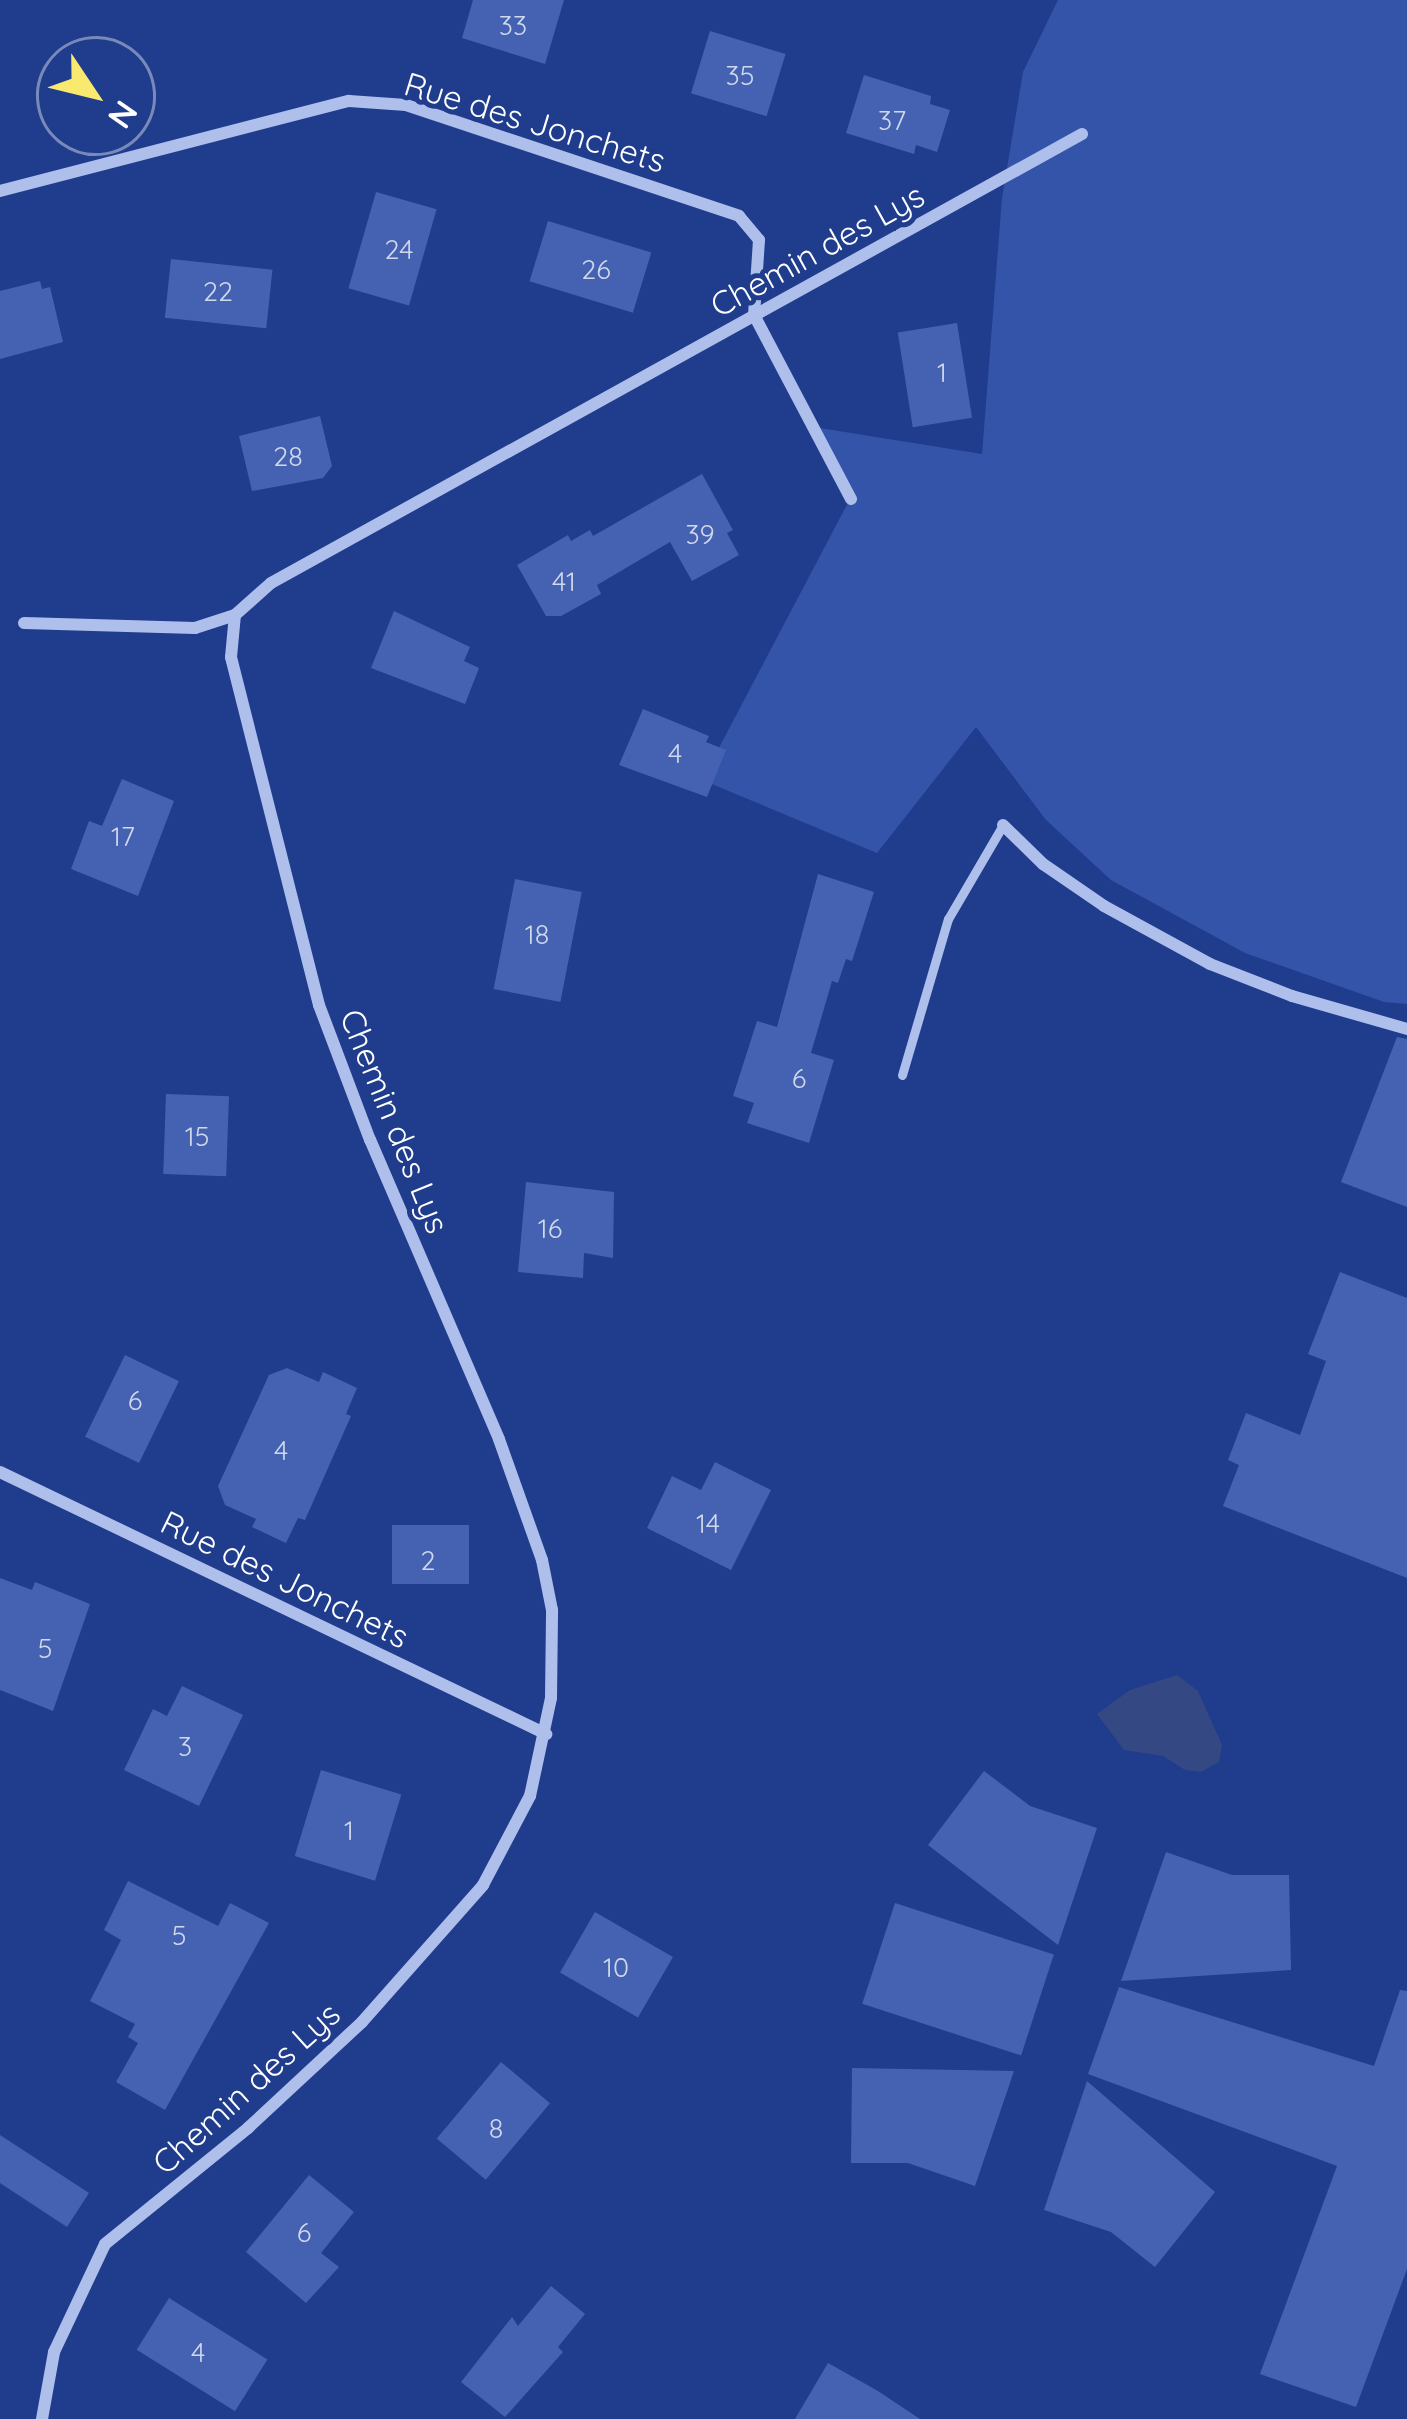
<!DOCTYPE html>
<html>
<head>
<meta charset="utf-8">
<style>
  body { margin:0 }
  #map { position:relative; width:1407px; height:2419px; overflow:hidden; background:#203c8c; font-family:Quicksand,sans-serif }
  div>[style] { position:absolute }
  .green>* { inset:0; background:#3454aa }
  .water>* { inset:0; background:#344884 }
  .building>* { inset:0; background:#4562b2; transform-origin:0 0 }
  .service>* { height:9px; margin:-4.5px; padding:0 4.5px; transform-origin:4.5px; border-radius:4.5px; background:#aebfec }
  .minor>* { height:12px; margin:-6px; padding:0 6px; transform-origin:6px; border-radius:6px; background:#aebfec }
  span { translate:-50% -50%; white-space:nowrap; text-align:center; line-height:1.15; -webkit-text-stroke:10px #203c8c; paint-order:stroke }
  .number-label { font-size:27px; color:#d0d8ec }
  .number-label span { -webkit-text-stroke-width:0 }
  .street-label { font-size:33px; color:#fff }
  .north { position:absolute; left:36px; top:36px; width:120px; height:120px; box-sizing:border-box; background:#203c8c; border:3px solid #798aba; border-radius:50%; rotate:125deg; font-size:33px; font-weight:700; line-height:48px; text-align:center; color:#fff }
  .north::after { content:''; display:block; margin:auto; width:42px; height:54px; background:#f9ea6f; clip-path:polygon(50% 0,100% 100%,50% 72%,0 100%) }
</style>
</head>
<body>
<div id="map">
  <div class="green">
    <i style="clip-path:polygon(1058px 0,1407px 0,1407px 1004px,1384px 1002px,1245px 953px,1111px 880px,1046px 820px,976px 727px,877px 853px,702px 780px,850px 499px,820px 428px,982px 454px,1002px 198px,1023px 72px)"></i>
  </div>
  <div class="water">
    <i style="clip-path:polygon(1177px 1675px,1198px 1691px,1222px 1745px,1219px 1762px,1201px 1772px,1185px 1770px,1163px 1756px,1124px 1750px,1097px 1714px,1130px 1690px)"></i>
  </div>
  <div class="building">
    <i style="clip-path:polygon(473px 0,564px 0,545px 64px,462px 38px)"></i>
    <i style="left:710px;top:31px;width:79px;height:65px;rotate:17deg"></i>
    <i style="clip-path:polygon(864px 75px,931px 96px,930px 104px,950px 110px,937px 152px,916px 145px,914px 154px,846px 133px)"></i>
    <i style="left:376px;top:192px;width:63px;height:100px;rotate:16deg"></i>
    <i style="left:548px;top:221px;width:108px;height:63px;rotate:17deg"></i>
    <i style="left:171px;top:259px;width:102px;height:59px;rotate:6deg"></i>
    <i style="clip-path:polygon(40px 281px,42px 289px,50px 287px,63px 342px,0 359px,0 291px)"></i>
    <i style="left:957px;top:323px;width:96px;height:60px;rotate:81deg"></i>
    <i style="clip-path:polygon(320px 416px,332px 466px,323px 478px,252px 491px,239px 436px)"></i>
    <i style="clip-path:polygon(702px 474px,733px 530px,727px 533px,739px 555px,692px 581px,670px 542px,597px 585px,601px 594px,561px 616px,546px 616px,517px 565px,568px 535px,571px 541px,590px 530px,593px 536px)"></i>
    <i style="clip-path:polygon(394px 611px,470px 647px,464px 661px,479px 668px,465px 704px,371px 668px)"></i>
    <i style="clip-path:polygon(643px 709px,709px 736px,706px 742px,726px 750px,707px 797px,619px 765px)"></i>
    <i style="clip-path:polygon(122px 779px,174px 801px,138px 896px,71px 869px,89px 821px,102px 826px)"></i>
    <i style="clip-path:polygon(818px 874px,874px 892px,852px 961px,846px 959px,838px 983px,832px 981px,811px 1053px,834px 1060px,809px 1143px,747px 1123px,754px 1103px,733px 1096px,757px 1021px,777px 1027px)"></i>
    <i style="left:515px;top:879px;width:68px;height:112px;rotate:11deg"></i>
    <i style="clip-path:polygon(1397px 1037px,1407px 1039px,1407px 1207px,1341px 1182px)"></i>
    <i style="left:166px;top:1094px;width:63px;height:80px;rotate:2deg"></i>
    <i style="clip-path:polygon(526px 1182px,614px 1192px,613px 1258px,584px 1253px,583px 1278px,518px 1272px)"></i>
    <i style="clip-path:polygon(1340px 1272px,1407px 1298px,1407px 1578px,1223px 1506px,1239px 1465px,1228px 1460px,1246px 1413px,1300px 1435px,1326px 1361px,1308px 1354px)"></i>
    <i style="left:125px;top:1355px;width:60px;height:91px;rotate:26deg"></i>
    <i style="clip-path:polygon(287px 1368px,319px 1382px,323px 1372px,357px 1388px,346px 1414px,351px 1416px,305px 1520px,298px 1518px,286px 1543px,252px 1527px,256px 1519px,225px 1505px,218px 1486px,269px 1375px)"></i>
    <i style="clip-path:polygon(715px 1462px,771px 1490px,731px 1570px,647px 1528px,672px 1476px,701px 1490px)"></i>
    <i style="left:469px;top:1525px;width:59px;height:77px;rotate:90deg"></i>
    <i style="clip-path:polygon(0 1578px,32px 1590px,35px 1582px,90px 1604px,53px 1711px,0 1690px)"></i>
    <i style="clip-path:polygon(182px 1686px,243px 1715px,199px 1806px,124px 1770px,153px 1709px,167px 1716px)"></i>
    <i style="left:321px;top:1770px;width:84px;height:90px;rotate:17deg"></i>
    <i style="clip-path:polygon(984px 1771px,1030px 1806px,1097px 1828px,1058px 1945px,928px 1845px)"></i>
    <i style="clip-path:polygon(1166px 1852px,1232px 1875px,1289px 1875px,1291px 1970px,1121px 1981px)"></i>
    <i style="clip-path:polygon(128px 1881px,218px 1926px,230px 1903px,269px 1923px,165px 2110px,116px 2082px,138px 2043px,128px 2037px,135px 2024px,90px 2001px,121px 1940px,104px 1930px)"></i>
    <i style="left:895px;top:1903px;width:167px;height:106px;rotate:18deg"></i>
    <i style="left:595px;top:1912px;width:90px;height:70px;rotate:30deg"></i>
    <i style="clip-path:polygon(1119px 1987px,1374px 2066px,1400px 1990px,1407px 1991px,1407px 2269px,1356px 2407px,1260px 2374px,1337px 2166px,1088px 2074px)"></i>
    <i style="left:501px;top:2062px;width:64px;height:100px;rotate:40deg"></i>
    <i style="clip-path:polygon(852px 2068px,1014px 2071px,975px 2186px,908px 2163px,851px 2163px)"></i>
    <i style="clip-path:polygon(1087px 2081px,1215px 2192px,1155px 2267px,1111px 2232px,1044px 2210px)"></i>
    <i style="clip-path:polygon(0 2135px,89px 2193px,67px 2227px,0 2183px)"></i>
    <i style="clip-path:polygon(309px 2175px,354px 2212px,321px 2253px,339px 2267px,306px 2303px,246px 2252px)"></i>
    <i style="clip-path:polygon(551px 2286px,585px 2314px,558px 2347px,563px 2352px,505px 2417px,461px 2382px,512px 2317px,518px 2326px)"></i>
    <i style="left:169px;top:2298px;width:116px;height:61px;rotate:32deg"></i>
    <i style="clip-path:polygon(828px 2363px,878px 2391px,920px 2419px,795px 2419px)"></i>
  </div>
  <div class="service">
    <i style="left:902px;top:1075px;width:163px;rotate:-73.6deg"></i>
    <i style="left:948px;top:919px;width:109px;rotate:-59.7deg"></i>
  </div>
  <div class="minor">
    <i style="left:0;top:191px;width:360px;rotate:-14.5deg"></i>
    <i style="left:349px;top:101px;width:57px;rotate:4deg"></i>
    <i style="left:406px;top:105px;width:351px;rotate:18.4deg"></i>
    <i style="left:739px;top:216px;width:31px;rotate:50deg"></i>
    <i style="left:759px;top:240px;width:75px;rotate:93.8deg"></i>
    <i style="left:754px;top:315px;width:208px;rotate:62.2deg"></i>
    <i style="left:24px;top:623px;width:171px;rotate:1.7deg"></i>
    <i style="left:195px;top:628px;width:42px;rotate:-18deg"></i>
    <i style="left:1003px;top:825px;width:56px;rotate:44.3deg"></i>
    <i style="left:1043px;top:864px;width:74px;rotate:34.5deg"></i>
    <i style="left:1104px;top:906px;width:121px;rotate:28.7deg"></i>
    <i style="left:1210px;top:964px;width:88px;rotate:21.3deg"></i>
    <i style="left:1292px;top:996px;width:120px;rotate:16deg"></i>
    <i style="left:0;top:1472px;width:606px;rotate:25.63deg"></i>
    <i style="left:42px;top:2419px;width:68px;rotate:-79.8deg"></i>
    <i style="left:54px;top:2352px;width:119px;rotate:-64.7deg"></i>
    <i style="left:105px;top:2244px;width:184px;rotate:-39deg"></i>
    <i style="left:248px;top:2128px;width:156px;rotate:-42.9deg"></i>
    <i style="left:362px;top:2022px;width:183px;rotate:-48.5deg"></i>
    <i style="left:483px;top:1885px;width:101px;rotate:-62.2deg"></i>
    <i style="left:530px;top:1796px;width:100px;rotate:-77.9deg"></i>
    <i style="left:551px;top:1698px;width:88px;rotate:-89.3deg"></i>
    <i style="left:552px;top:1610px;width:51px;rotate:-101.3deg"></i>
    <i style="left:542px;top:1560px;width:128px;rotate:-109.6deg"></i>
    <i style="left:499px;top:1439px;width:326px;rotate:-113.3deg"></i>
    <i style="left:370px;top:1140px;width:144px;rotate:-110.7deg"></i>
    <i style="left:319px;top:1005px;width:359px;rotate:-104.2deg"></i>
    <i style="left:231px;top:657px;width:42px;rotate:-84.6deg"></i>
    <i style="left:235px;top:615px;width:48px;rotate:-41.6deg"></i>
    <i style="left:271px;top:583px;width:927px;rotate:-28.97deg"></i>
  </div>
  <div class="number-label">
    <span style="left:513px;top:26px">33</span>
    <span style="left:740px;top:76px">35</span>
    <span style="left:892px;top:121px">37</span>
    <span style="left:399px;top:250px">24</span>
    <span style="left:596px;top:270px">26</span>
    <span style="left:218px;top:292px">22</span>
    <span style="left:942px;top:373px">1</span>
    <span style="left:288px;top:457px">28</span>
    <span style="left:700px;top:535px">39</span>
    <span style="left:564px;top:582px">41</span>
    <span style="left:675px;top:754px">4</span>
    <span style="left:123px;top:837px">17</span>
    <span style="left:537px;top:935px">18</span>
    <span style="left:799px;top:1079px">6</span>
    <span style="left:197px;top:1137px">15</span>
    <span style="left:550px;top:1229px">16</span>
    <span style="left:135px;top:1401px">6</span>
    <span style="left:281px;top:1451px">4</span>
    <span style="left:708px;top:1524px">14</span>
    <span style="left:428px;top:1561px">2</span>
    <span style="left:45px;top:1649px">5</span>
    <span style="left:185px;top:1747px">3</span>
    <span style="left:349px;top:1831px">1</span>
    <span style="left:179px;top:1936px">5</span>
    <span style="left:616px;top:1968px">10</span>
    <span style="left:496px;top:2129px">8</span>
    <span style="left:304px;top:2233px">6</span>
    <span style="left:198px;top:2353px">4</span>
  </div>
  <div class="street-label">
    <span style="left:535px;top:122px;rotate:17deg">Rue des Jonchets</span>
    <span style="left:817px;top:250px;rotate:-29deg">Chemin des Lys</span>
    <span style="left:395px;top:1121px;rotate:68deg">Chemin des Lys</span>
    <span style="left:285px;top:1579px;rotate:26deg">Rue des Jonchets</span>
    <span style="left:246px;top:2088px;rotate:-42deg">Chemin des Lys</span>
  </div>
  <div class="north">N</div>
</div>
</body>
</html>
